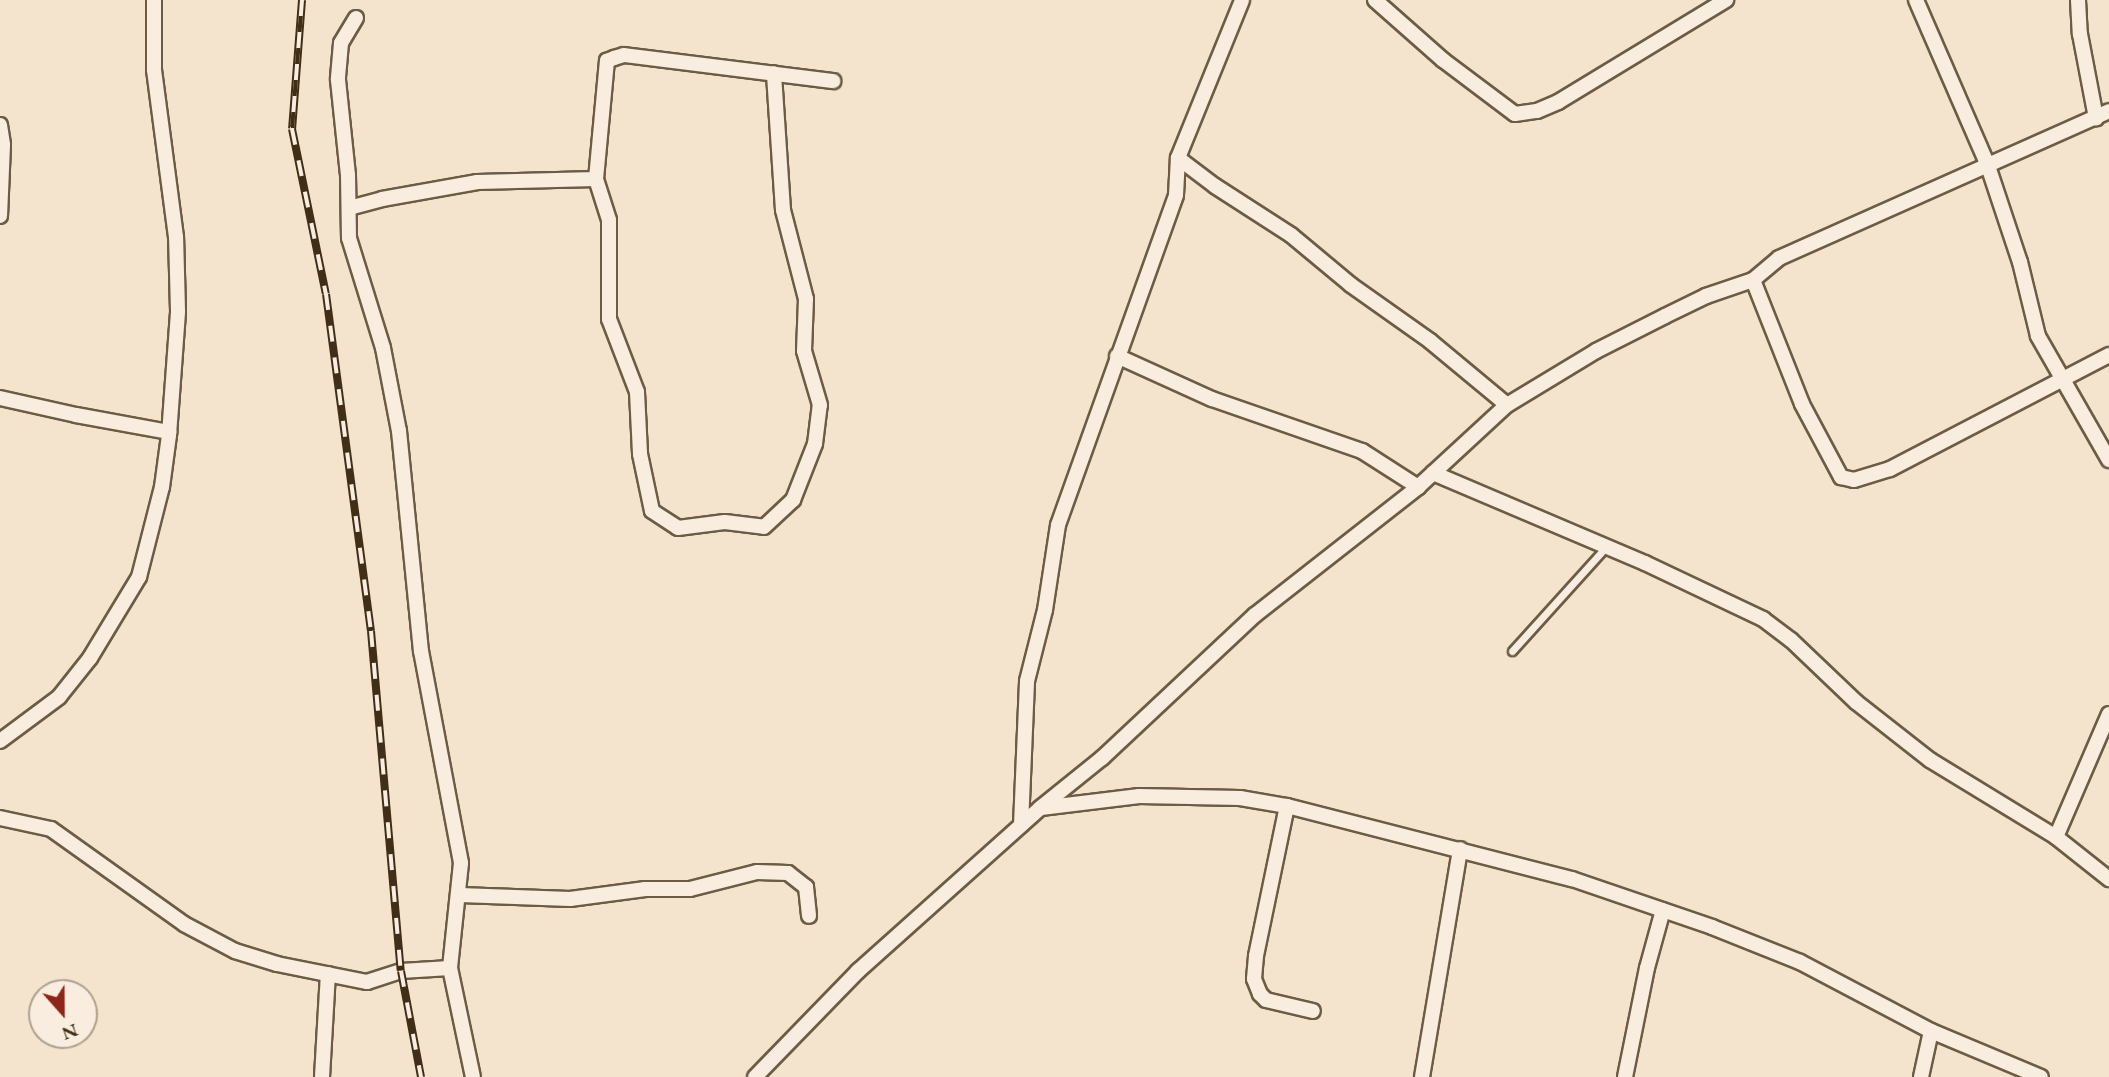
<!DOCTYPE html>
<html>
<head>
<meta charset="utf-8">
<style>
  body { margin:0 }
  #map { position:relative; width:2109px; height:1077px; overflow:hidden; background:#f4e4cd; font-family:"EB Garamond",serif }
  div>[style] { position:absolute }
  .roads { filter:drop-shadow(2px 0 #6d5c44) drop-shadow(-2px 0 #6d5c44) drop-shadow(0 2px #6d5c44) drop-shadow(0 -2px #6d5c44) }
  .service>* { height:7px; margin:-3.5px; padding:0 3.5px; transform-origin:3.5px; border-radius:3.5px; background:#f8edde }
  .minor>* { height:14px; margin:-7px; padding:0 7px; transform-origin:7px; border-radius:7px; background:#f8edde }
  .rail>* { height:8px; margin-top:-4px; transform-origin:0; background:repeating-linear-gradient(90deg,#f8edde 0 16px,#402f16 0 32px); box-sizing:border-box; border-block:2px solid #402f16 }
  span { translate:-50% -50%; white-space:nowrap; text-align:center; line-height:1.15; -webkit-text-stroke:5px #f8edde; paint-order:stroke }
  .north { position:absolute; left:28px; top:979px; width:70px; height:70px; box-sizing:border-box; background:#f8edde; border:2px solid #aea18e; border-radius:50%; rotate:159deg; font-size:19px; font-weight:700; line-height:28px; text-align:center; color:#402f16 }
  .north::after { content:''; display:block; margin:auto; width:24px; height:32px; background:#8f2418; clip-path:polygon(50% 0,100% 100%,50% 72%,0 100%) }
</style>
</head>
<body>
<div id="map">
  <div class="roads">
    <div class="service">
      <i style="left:1512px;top:651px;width:140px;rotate:-47.9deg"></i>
    </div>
    <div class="minor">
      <i style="left:1375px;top:0;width:91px;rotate:41.4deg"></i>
      <i style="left:1443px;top:60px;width:90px;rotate:36.9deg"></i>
      <i style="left:1515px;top:114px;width:22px;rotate:-8deg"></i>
      <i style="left:1537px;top:111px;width:23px;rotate:-23deg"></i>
      <i style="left:1558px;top:102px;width:197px;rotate:-31.3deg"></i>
      <i style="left:1916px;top:0;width:178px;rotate:66.5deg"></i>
      <i style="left:1987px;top:163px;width:104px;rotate:71.6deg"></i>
      <i style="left:2020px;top:262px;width:76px;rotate:76.3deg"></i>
      <i style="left:2038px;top:336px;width:143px;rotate:60.2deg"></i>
      <i style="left:2078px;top:0;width:34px;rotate:87deg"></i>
      <i style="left:2080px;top:34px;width:86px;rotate:79.2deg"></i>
      <i style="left:356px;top:18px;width:29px;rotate:121deg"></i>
      <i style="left:341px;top:43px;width:37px;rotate:95deg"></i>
      <i style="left:338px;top:80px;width:96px;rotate:84deg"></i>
      <i style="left:348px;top:175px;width:63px;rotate:89.1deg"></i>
      <i style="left:349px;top:238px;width:115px;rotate:72.8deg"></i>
      <i style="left:383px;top:348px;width:85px;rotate:79.1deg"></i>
      <i style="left:399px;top:431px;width:221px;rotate:84.3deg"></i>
      <i style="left:421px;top:651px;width:216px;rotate:79.3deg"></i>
      <i style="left:461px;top:863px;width:106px;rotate:96deg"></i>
      <i style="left:450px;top:968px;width:111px;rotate:78.1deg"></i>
      <i style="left:0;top:125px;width:20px;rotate:81deg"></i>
      <i style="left:3px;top:145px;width:71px;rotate:92.4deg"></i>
      <i style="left:1178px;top:158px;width:46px;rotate:37.1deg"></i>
      <i style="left:1215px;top:186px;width:90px;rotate:32.8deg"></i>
      <i style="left:1291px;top:235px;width:78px;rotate:39.8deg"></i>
      <i style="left:1351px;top:285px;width:97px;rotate:35.3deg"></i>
      <i style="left:1430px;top:341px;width:100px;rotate:39.7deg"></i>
      <i style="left:596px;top:179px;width:119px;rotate:-84.7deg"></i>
      <i style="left:607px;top:61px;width:8px;rotate:-23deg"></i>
      <i style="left:614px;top:58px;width:10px;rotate:-17deg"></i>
      <i style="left:624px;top:55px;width:211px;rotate:7.1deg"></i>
      <i style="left:349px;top:208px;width:34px;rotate:-15deg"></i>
      <i style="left:382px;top:199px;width:97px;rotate:-10.1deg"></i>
      <i style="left:477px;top:182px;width:119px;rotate:-1.4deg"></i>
      <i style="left:596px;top:179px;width:43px;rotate:72.4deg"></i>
      <i style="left:609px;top:220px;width:99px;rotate:90deg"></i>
      <i style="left:609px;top:319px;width:78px;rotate:69deg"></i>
      <i style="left:637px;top:392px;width:62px;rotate:87.2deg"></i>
      <i style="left:640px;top:454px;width:58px;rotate:78.1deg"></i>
      <i style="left:652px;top:511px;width:31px;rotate:33deg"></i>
      <i style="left:678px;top:528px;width:47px;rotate:-7.3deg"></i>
      <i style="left:725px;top:522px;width:39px;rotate:7deg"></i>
      <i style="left:764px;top:527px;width:40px;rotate:-43deg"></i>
      <i style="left:793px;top:500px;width:60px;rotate:-68.6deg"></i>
      <i style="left:815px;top:444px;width:39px;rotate:-83deg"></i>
      <i style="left:820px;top:405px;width:56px;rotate:-106.5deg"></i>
      <i style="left:804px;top:351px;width:52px;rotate:-87.8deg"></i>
      <i style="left:806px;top:299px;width:92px;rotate:-104.5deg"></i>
      <i style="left:783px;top:210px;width:137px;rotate:-93.8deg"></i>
      <i style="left:1753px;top:280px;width:133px;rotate:68.4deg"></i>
      <i style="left:1802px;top:404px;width:83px;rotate:61.9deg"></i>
      <i style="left:1841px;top:477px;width:13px;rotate:13deg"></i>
      <i style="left:1854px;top:480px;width:38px;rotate:-17deg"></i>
      <i style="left:1890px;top:469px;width:247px;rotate:-27.5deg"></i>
      <i style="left:1117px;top:356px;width:104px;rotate:24.4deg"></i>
      <i style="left:1212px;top:399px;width:159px;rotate:19.1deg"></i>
      <i style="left:1362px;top:451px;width:67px;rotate:32.7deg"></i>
      <i style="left:0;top:398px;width:78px;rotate:12.6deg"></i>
      <i style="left:76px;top:415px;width:95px;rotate:10.4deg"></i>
      <i style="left:1433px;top:473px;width:230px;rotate:23deg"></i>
      <i style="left:1645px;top:563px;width:131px;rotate:25.4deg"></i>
      <i style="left:1763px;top:619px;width:35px;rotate:37deg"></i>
      <i style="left:1791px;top:640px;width:90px;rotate:43.6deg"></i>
      <i style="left:1856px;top:702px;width:94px;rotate:38.1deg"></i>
      <i style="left:1930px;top:760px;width:148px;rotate:31.4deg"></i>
      <i style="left:2056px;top:837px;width:68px;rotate:38.4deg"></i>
      <i style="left:0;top:741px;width:74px;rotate:-36.7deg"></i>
      <i style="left:59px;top:697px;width:50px;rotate:-51.5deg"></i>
      <i style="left:90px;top:658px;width:95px;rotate:-58.8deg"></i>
      <i style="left:139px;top:577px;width:93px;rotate:-75.7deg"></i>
      <i style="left:162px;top:487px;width:52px;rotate:-82.3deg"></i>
      <i style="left:169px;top:435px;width:124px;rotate:-85.8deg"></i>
      <i style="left:178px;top:311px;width:74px;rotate:-91.5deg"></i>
      <i style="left:176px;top:237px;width:168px;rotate:-97.5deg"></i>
      <i style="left:154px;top:70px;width:70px;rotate:-90deg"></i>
      <i style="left:1287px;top:806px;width:153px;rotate:101.7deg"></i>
      <i style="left:1256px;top:956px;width:23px;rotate:95deg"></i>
      <i style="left:1254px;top:979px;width:16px;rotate:68deg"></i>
      <i style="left:1260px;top:994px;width:8px;rotate:45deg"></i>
      <i style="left:1266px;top:1000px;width:48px;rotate:13.2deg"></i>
      <i style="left:1041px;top:808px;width:99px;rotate:-7deg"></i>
      <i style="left:1139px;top:796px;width:101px;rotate:1.1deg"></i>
      <i style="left:1240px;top:798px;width:48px;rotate:9.7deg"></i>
      <i style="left:1287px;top:806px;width:294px;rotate:14.4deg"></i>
      <i style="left:1572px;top:879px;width:148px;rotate:18.9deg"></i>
      <i style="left:1712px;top:927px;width:95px;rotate:21.7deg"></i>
      <i style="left:1800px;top:962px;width:148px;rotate:27.8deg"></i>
      <i style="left:1931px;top:1031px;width:119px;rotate:22.7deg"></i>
      <i style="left:0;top:818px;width:52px;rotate:12.2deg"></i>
      <i style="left:51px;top:829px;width:163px;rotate:35.5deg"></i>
      <i style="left:184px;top:924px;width:58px;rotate:27.9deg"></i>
      <i style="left:235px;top:951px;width:44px;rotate:17.2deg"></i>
      <i style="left:277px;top:964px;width:92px;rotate:11.3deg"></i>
      <i style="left:367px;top:982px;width:36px;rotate:-18deg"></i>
      <i style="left:401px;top:971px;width:49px;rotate:-3.5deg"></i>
      <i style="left:1021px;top:825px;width:144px;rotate:-87.6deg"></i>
      <i style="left:1027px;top:681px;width:73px;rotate:-75.8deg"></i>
      <i style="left:1045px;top:610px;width:86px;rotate:-81.3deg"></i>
      <i style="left:1058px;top:525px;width:350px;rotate:-70.3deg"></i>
      <i style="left:1176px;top:195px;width:37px;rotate:-87deg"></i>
      <i style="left:1178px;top:158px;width:170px;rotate:-67.9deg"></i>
      <i style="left:2056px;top:837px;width:134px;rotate:-66.7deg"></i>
      <i style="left:460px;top:895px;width:110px;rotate:2.1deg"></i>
      <i style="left:570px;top:899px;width:76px;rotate:-7.6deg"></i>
      <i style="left:645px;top:889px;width:45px"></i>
      <i style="left:690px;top:889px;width:69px;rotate:-14.2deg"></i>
      <i style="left:757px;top:872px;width:31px;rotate:2deg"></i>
      <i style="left:788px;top:873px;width:23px;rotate:38deg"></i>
      <i style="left:806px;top:887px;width:29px;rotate:84deg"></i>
      <i style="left:322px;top:1077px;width:103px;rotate:-86.7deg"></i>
      <i style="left:755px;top:1077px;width:148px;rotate:-45.8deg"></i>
      <i style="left:858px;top:971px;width:244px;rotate:-41.8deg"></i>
      <i style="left:1040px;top:808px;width:80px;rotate:-38.9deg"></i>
      <i style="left:1102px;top:758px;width:209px;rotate:-43.1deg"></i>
      <i style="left:1255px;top:615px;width:207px;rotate:-38.1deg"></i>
      <i style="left:1418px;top:487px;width:121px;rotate:-42.7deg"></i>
      <i style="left:1507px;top:405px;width:104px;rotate:-31.2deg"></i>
      <i style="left:1596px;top:351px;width:77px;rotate:-26.9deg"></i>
      <i style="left:1665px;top:316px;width:46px;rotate:-26deg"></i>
      <i style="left:1706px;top:296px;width:50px;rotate:-18.8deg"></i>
      <i style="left:1753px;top:280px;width:34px;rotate:-40deg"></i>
      <i style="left:1779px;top:258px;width:361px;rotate:-24deg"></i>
      <i style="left:1422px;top:1077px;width:231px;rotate:-80.5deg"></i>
      <i style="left:1625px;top:1077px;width:111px;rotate:-78.6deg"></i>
      <i style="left:1647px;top:968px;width:60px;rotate:-74.6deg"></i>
      <i style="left:1921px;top:1077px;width:47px;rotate:-77.7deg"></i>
    </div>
  </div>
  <div class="rail">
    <i style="left:302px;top:0;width:129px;rotate:94.4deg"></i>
    <i style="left:292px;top:129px;width:168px;rotate:78.4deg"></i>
    <i style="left:326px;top:294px;width:340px;rotate:82.4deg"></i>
    <i style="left:371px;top:631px;width:341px;rotate:85deg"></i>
    <i style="left:401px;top:971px;width:108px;rotate:79.3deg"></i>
  </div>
  <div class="north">N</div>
</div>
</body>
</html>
